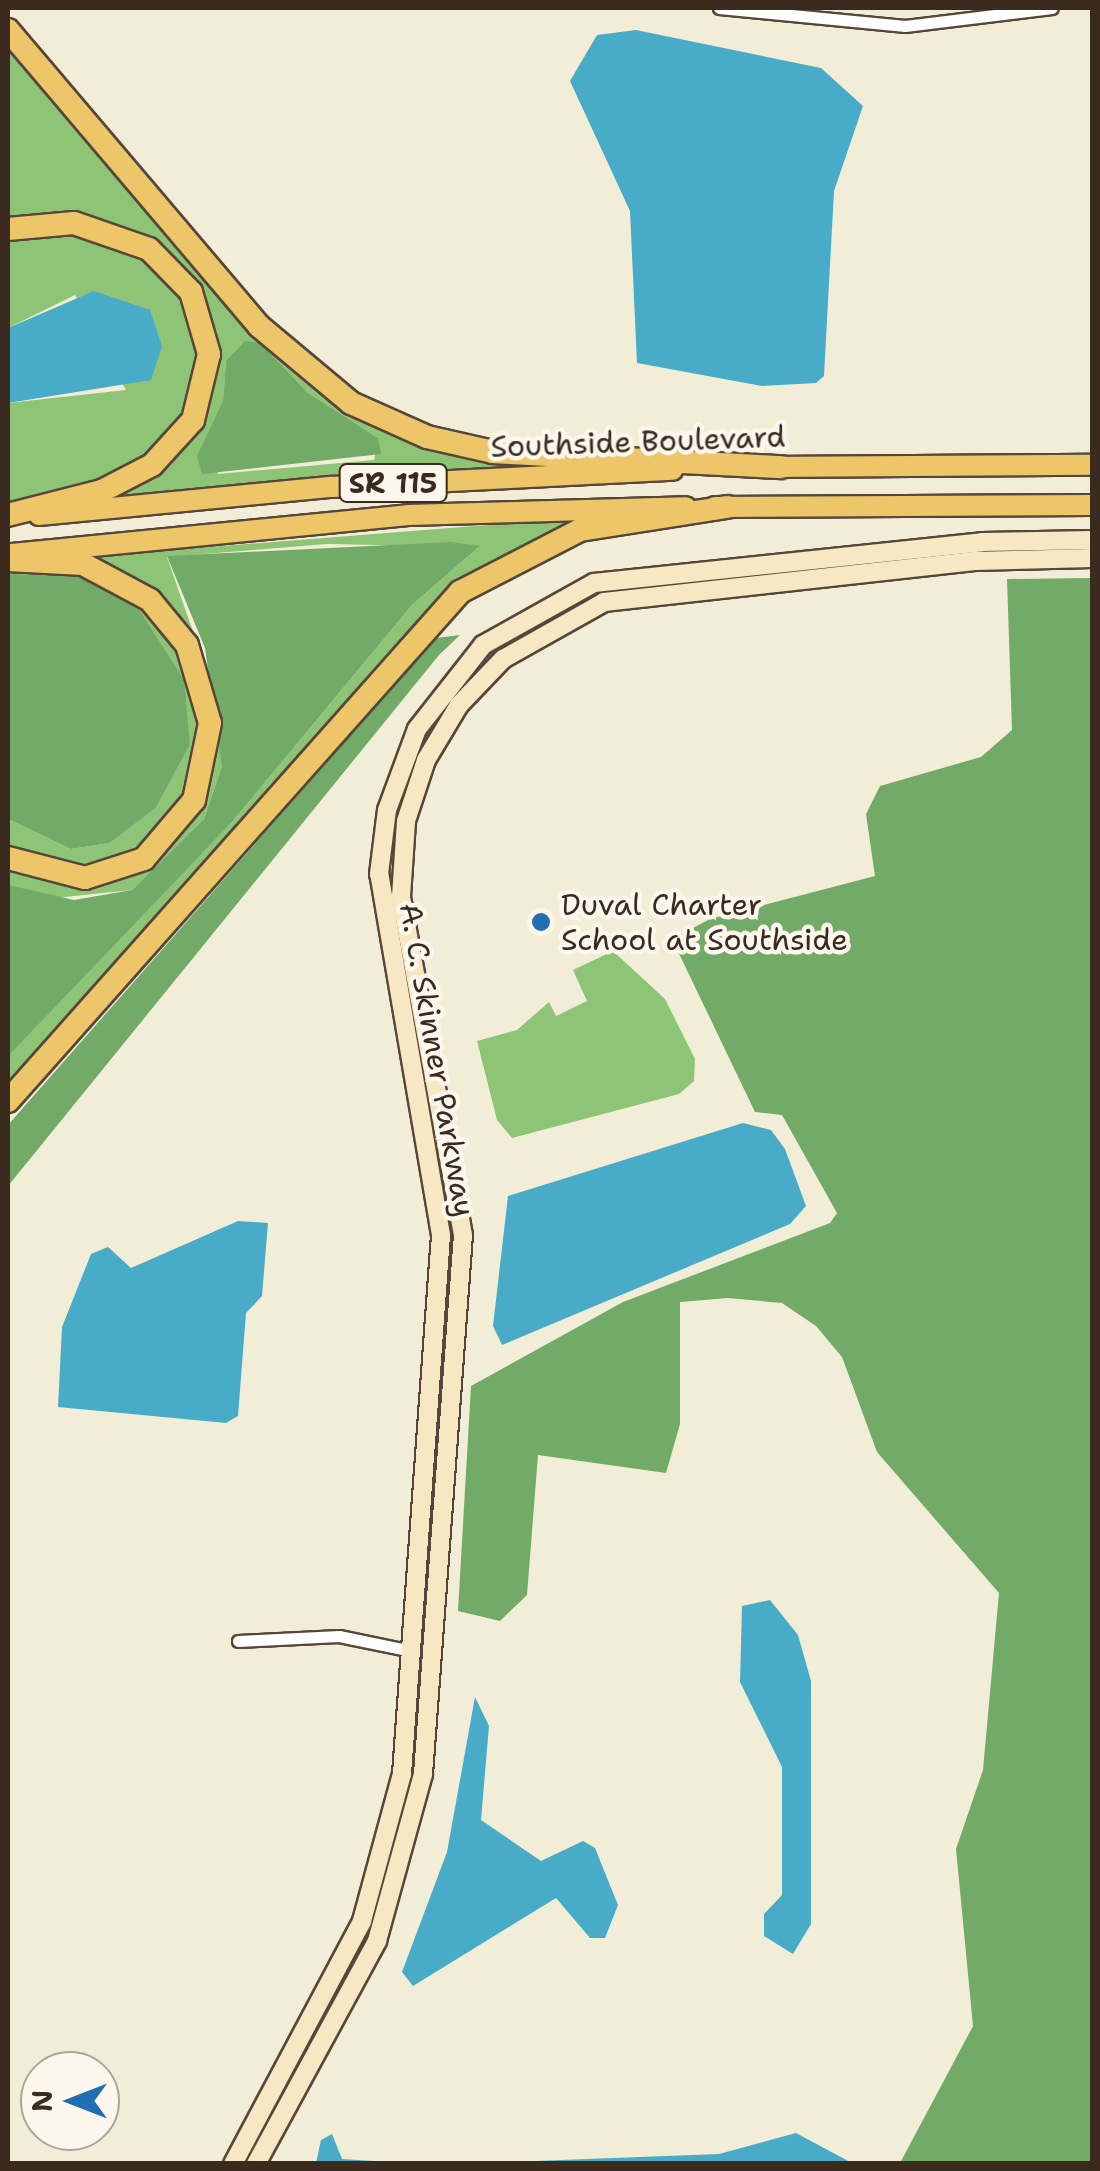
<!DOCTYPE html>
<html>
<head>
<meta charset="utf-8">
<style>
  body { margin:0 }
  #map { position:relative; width:1100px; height:2171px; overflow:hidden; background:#f2edd6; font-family:"Shantell Sans",sans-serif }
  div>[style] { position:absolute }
  .green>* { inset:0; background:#8dc476 }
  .forest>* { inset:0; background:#72aa67 }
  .water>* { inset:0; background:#48acc8 }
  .roads { filter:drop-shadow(2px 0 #56473a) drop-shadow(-2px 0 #56473a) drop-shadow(0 2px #56473a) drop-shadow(0 -2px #56473a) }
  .minor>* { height:11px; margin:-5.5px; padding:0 5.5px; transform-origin:5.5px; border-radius:5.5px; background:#fff }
  .secondary>* { height:18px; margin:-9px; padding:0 9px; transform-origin:9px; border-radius:9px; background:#f7e8c3 }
  .trunk>* { height:20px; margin:-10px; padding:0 10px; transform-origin:10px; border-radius:10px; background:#ecc669 }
  .motorway>* { height:22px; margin:-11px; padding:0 11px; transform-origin:11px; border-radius:11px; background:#ecc669 }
  .dots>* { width:28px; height:28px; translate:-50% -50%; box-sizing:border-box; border:5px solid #fbf7ec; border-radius:50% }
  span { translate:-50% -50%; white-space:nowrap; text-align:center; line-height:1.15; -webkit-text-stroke:9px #fbf7ec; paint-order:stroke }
  .shield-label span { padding:2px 8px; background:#fbf7ec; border:2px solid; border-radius:8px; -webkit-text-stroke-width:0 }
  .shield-label { font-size:28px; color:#3b2a1e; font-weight:700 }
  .street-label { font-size:30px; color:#3b2a1e }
  .poi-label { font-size:30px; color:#3b2a1e }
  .left { translate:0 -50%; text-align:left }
  .frame { position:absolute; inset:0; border:10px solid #3b2a1e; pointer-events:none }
  .north { position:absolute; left:20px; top:2051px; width:100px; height:100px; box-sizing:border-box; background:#fbf7ec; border:2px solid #aea59a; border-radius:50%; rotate:270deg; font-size:28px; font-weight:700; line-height:40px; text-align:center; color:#3b2a1e }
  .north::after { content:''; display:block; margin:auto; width:35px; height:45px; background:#1f6fb2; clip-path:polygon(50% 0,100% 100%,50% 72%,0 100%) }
</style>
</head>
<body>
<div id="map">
  <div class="green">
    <i style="clip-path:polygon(evenodd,8px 37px,275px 350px,349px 407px,544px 463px,116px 495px,210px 391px,189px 273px,104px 219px,8px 221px,8px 37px,260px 344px,307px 392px,378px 438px,374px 460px,218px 474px,226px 361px,260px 344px)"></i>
    <i style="clip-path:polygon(59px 229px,132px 247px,168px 272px,201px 335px,188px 418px,125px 475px,8px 507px,8px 403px,126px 390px,75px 295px,8px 328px,8px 236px)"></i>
    <i style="clip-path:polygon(591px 517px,491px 565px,8px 1094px,8px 1056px,24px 1035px,232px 822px,412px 605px,479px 547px,327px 544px,167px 557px,221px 712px,222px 766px,204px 819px,132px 890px,45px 899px,8px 885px,8px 864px,117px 877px,212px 766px,191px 637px,81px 557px)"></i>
    <i style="clip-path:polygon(8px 566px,58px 567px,123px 588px,184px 645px,204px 750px,165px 835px,99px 871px,8px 851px,8px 819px,71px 849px,110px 843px,156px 808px,190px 745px,135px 603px,8px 574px)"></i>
    <i style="clip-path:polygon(613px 951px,665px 999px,695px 1059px,694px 1081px,679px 1094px,512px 1138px,497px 1120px,477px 1041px,517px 1030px,549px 1002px,556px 1016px,587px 1001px,573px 970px)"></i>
  </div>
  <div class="forest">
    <i style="clip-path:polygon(245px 341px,260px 343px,307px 392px,378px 438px,381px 454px,202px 474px,197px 456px,223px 401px,226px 361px)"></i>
    <i style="clip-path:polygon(451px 542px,480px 546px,412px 605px,232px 822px,8px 1056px,8px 885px,74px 900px,132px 890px,204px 819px,222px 766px,205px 648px,167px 556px)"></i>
    <i style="clip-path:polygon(8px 574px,80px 577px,135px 603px,184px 680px,190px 745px,156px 808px,110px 843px,71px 849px,8px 819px)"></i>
    <i style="clip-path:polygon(1092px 578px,1092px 2163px,900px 2163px,973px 2026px,956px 1849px,983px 1770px,999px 1593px,877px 1452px,842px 1357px,816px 1326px,782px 1303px,728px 1298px,680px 1302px,680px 1424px,666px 1473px,538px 1455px,527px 1595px,500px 1621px,458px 1611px,471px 1386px,623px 1302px,830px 1223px,837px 1213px,782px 1115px,755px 1112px,672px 939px,710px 919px,875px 876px,866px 814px,880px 786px,981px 757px,1012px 730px,1007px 579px)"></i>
    <i style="clip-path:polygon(460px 635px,439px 655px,8px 1186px,8px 1125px,436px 638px)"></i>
  </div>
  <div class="water">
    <i style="clip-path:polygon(636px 30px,821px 68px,863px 106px,834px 191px,824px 376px,816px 383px,762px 386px,637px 363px,630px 211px,570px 81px,597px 35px)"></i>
    <i style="clip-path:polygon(94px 291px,150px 310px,162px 346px,151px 380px,8px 403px,8px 328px)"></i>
    <i style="clip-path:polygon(743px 1123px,771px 1130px,785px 1149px,806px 1206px,790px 1224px,502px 1345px,493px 1326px,508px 1196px)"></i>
    <i style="clip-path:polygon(238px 1221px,268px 1223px,262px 1296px,246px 1313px,238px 1416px,226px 1423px,58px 1407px,62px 1327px,91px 1254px,108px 1247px,131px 1268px)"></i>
    <i style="clip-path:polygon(770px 1600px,798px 1635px,811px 1681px,811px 1924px,793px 1954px,764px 1936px,764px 1914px,782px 1895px,782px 1767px,740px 1682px,742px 1606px)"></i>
    <i style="clip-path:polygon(475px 1697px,489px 1726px,481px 1820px,541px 1861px,583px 1841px,595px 1848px,618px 1905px,605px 1938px,590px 1938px,556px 1898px,413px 1986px,402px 1972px,447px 1852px)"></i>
    <i style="clip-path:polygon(796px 2133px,852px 2163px,485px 2163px,719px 2154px)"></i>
    <i style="clip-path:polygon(332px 2134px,342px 2159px,406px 2163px,316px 2163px,321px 2140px)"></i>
  </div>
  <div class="roads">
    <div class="minor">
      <i style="left:719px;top:8px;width:187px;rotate:5.5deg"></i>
      <i style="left:905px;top:26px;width:148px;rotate:-7deg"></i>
      <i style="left:238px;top:1641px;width:101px;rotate:-2.8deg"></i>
      <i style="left:339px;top:1636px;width:75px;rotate:11.6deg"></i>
    </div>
    <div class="secondary">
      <i style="left:233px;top:2164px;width:275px;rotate:-62deg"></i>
      <i style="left:362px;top:1921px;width:152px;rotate:-74.8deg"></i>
      <i style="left:402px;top:1774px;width:540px;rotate:-85.86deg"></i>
      <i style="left:441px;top:1235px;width:366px;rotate:-99.7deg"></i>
      <i style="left:379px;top:874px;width:64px;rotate:-82.9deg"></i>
      <i style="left:387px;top:810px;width:86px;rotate:-69.7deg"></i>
      <i style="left:417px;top:729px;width:107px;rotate:-51.8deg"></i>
      <i style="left:483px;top:645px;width:127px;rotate:-29.2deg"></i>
      <i style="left:594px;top:583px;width:390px;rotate:-6deg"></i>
      <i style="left:982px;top:542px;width:110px;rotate:-1deg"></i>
      <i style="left:256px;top:2164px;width:254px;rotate:-61.5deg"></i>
      <i style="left:377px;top:1941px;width:173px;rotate:-74.6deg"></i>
      <i style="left:423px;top:1774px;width:540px;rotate:-85.76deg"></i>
      <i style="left:463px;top:1235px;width:344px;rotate:-100.4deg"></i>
      <i style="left:401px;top:897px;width:76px;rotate:-86.2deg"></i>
      <i style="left:406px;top:821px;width:64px;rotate:-71.8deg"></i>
      <i style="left:426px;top:760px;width:64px;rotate:-59deg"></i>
      <i style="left:459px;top:705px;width:64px;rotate:-46.3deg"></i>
      <i style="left:503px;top:659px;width:116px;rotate:-29.4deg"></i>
      <i style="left:604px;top:602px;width:373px;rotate:-6.3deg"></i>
      <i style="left:975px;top:561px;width:117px;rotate:-1.5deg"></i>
    </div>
    <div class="trunk">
      <i style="left:767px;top:467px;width:325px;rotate:-0.4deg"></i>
      <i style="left:715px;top:507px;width:377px;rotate:-0.3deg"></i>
      <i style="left:39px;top:515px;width:294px;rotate:-5.5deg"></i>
      <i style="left:332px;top:487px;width:341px;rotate:-2.9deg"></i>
      <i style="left:12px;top:554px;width:398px;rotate:-5.6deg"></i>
      <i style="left:408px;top:515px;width:278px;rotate:-1.6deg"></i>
    </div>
    <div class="motorway">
      <i style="left:8px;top:30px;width:388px;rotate:49.7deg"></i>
      <i style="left:259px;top:326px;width:120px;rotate:39.9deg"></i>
      <i style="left:351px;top:403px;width:83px;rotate:24.1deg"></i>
      <i style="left:427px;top:437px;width:68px;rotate:12.8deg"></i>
      <i style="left:493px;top:452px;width:288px;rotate:3deg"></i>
      <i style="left:8px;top:229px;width:66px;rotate:-5.2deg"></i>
      <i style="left:74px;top:223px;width:79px;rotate:19.1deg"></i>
      <i style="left:149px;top:249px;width:60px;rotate:45.7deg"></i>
      <i style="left:191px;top:292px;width:65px;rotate:73.8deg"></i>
      <i style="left:209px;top:354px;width:68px;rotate:103.6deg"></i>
      <i style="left:193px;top:420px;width:61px;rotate:132.3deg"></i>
      <i style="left:152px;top:465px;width:56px;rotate:152.5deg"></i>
      <i style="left:102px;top:491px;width:97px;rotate:165.7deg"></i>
      <i style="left:8px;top:560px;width:75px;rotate:3.1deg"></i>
      <i style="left:83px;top:564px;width:76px;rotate:28.2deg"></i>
      <i style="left:150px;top:600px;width:58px;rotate:50.6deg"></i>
      <i style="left:187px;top:645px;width:81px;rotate:73.6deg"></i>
      <i style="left:210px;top:723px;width:79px;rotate:101.7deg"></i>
      <i style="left:194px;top:800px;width:77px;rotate:130.3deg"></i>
      <i style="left:144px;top:859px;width:62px;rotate:162.1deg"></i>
      <i style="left:85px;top:878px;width:80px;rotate:-165.4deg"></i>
      <i style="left:8px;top:1101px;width:681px;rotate:-48.39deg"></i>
      <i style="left:460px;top:592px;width:135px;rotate:-27.3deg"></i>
      <i style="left:580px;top:530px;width:149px;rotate:-8.9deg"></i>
    </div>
  </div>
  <div class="dots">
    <i style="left:541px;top:922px;background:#1f6fb2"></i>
  </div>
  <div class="shield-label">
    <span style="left:393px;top:483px">SR 115</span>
  </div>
  <div class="street-label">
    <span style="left:638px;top:442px;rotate:-2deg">Southside Boulevard</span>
    <span style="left:437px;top:1060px;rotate:80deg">A. C. Skinner Parkway</span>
  </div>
  <div class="poi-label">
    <span class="left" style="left:561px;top:922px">Duval Charter<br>School at Southside</span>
  </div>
  <div class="frame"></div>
  <div class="north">N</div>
</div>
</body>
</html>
